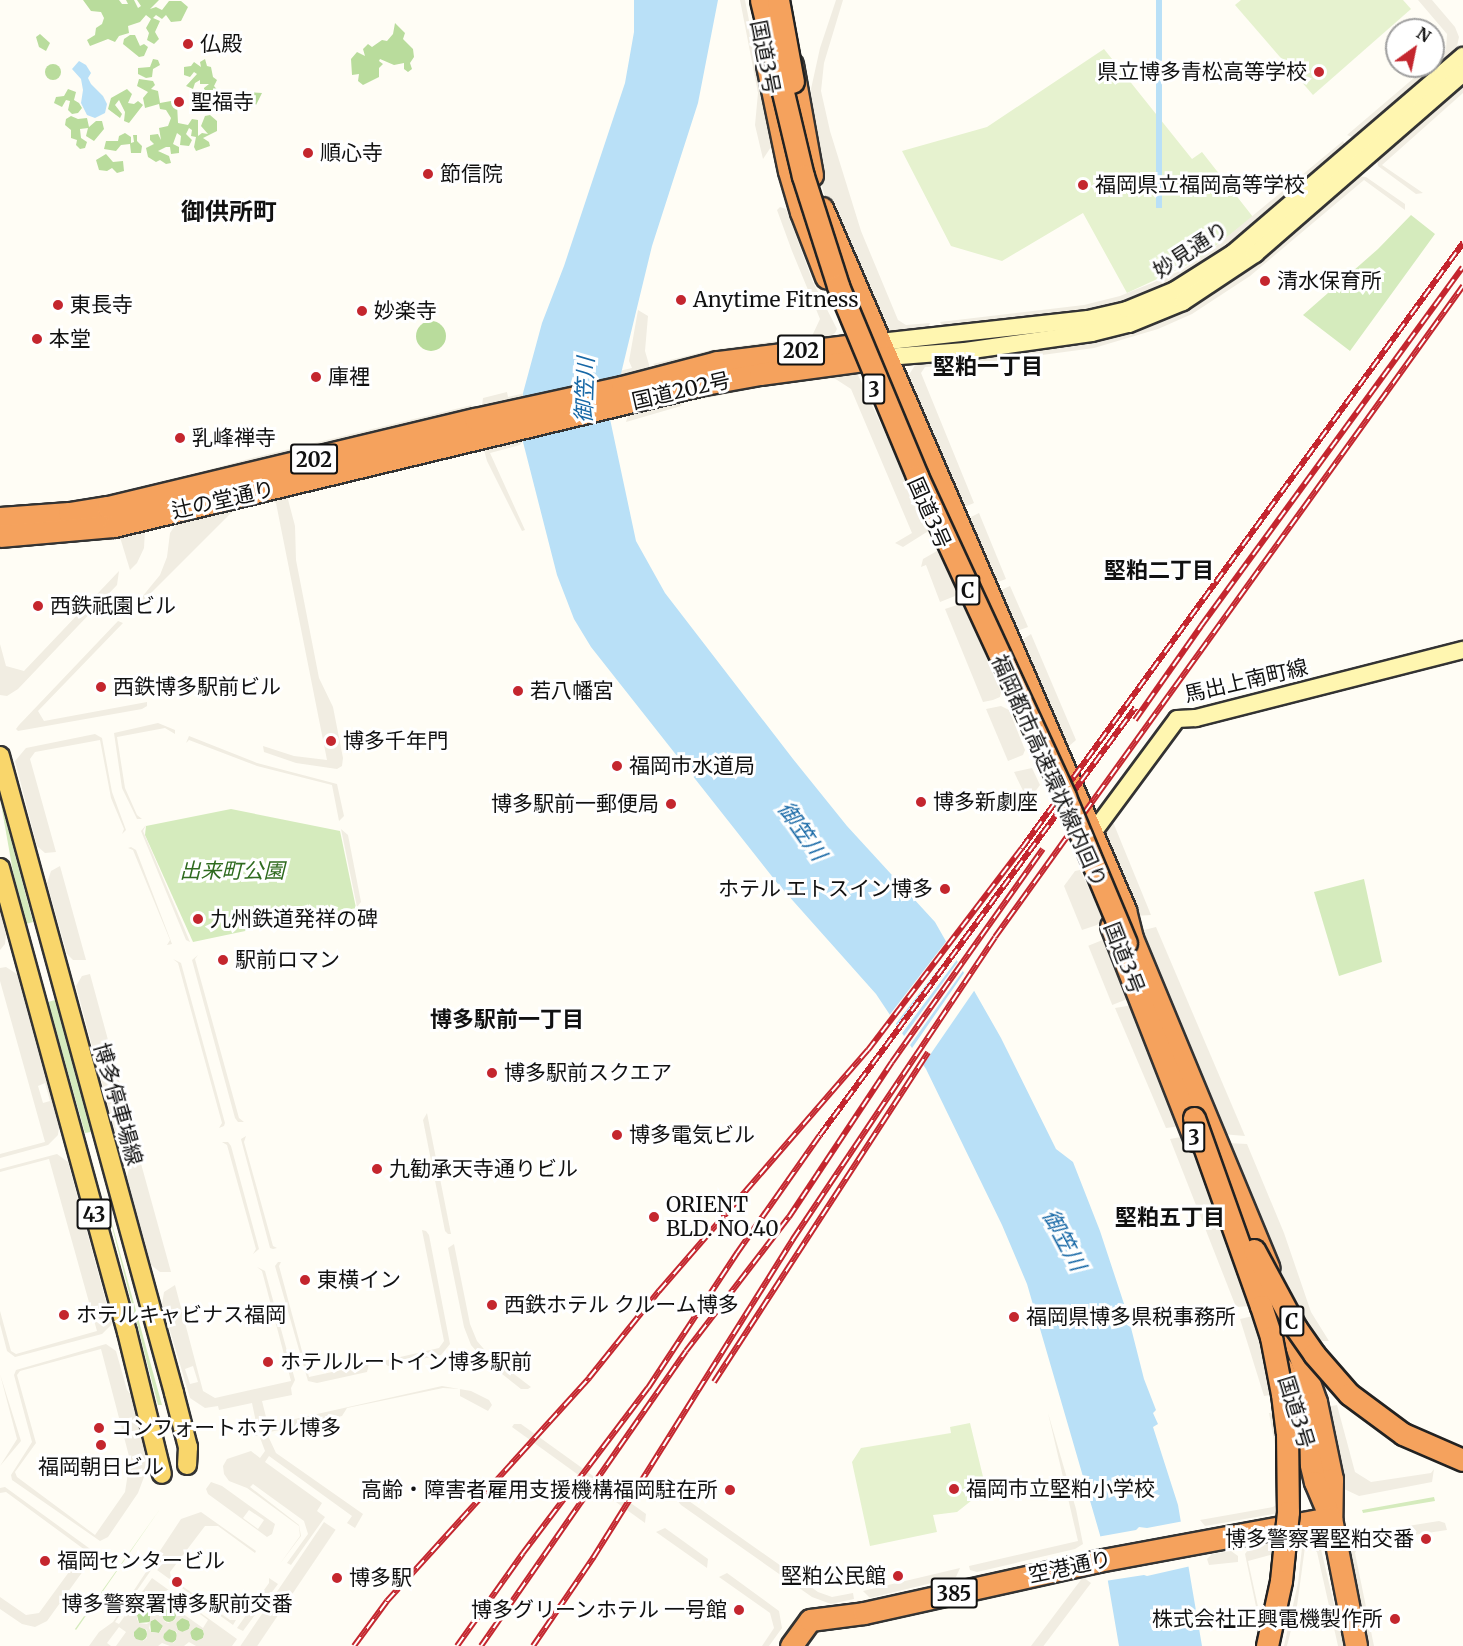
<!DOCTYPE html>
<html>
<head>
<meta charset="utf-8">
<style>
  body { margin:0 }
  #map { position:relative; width:1463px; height:1646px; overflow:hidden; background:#fffdf5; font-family:Merriweather,"Noto Sans JP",serif }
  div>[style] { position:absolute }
  .green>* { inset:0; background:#d5ebbd }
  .forest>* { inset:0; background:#b9dc9c }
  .round { border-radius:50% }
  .pitch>* { inset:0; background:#e6f2cf }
  .plaza>* { inset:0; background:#f1ede2; transform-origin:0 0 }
  .water>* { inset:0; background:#b9e0f7; transform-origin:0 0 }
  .pier>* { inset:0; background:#fffdf5 }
  .roads { filter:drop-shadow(2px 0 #333) drop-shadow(-2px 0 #333) drop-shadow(0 2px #333) drop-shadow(0 -2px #333) }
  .secondary>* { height:16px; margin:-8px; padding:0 8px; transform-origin:8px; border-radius:8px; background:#fff6b0 }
  .primary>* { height:18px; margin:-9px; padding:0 9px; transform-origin:9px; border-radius:9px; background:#f9d66b }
  .highway>* { height:21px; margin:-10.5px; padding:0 10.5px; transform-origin:10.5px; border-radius:10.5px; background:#f5a25d }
  .rail>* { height:6px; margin-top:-3px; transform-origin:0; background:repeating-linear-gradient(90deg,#fff 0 11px,#c4262e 0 22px); box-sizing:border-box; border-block:2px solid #c4262e }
  .bridges { filter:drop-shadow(2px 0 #222) drop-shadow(-2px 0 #222) drop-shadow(0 2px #222) drop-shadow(0 -2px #222) }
  .highway-bridge>* { height:21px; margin:-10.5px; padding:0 10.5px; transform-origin:10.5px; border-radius:10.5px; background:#f5a25d }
  .dots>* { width:16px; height:16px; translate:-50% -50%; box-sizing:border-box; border:3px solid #fff; border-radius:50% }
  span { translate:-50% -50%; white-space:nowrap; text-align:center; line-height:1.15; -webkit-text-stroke:6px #fff; paint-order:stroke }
  .shield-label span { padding:2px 4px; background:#fff; border:2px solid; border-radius:4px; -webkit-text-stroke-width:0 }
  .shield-label { font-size:20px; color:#111; font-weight:700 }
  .poi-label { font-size:21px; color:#111 }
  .left { translate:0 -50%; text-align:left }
  .right { translate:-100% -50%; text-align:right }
  .street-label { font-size:21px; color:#111 }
  .park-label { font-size:21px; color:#2f6b1f; font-style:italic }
  .neighbourhood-label { font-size:22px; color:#111; font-weight:700 }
  .water-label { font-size:22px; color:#1768a6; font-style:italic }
  .quarter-label { font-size:24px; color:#111; font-weight:700 }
  .north { position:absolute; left:1385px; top:18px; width:60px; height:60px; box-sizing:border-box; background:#fff; border:2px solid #a0a0a0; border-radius:50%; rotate:33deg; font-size:16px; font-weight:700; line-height:24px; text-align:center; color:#111 }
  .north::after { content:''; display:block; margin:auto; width:21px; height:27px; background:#c4262e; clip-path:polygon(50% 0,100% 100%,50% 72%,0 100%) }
</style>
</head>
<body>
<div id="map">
  <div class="green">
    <i style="clip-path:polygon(1411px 215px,1435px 234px,1350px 351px,1303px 315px,1378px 249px)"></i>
    <i style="clip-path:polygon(0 798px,33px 922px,26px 924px,13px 872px)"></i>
    <i style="clip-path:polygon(231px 809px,340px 831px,356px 908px,193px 942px,145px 835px,146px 826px)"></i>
    <i style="clip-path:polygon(1364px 879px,1382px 962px,1339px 976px,1314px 892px)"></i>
    <i style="clip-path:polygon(55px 1000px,91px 1132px,85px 1133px,48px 1002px)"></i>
    <i style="clip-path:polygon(101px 1184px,162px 1405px,158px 1405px)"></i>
    <i style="clip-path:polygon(1434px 1497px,1435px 1501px,1363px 1513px,1362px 1510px)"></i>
    <i style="clip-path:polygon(160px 1509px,76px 1630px,75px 1629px)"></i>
  </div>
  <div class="forest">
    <i style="clip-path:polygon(83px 0,119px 0,122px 4px,128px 4px,126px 0,134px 0,138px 8px,141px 6px,137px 0,159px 0,150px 9px,156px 7px,162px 10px,169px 1px,181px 1px,188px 7px,181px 21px,171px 22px,166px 15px,162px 19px,156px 15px,153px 18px,160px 21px,155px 32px,159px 39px,154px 44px,147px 40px,149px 33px,146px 28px,151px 19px,146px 15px,140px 22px,128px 26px,129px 33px,119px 36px,115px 42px,108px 39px,90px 46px,87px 40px,95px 35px,96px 28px,102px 24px,104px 18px,101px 12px,91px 11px)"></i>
    <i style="clip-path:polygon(395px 23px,405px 33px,403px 39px,413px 49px,414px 57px,410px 63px,412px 69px,408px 72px,404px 69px,404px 63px,394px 65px,380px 59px,379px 61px,383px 64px,379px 68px,379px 77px,363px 85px,358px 81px,359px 74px,352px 75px,351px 59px,357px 52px,365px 56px,363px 49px,368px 44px,372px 47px,382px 40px,387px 41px,393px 34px)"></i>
    <i style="clip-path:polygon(40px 34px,50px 43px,46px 51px,39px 47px,36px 37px)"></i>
    <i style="clip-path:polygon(130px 35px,135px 35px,140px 46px,144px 44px,148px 47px,144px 56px,139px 57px,123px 44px,124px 39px)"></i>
    <i style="clip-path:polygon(153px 59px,158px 60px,160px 65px,153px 69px,152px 77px,146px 78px,138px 74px,138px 68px,150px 67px)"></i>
    <i style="clip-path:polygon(205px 59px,207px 66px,211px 67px,213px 77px,217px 80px,214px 86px,225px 99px,223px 103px,211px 102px,216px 93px,212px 91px,210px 94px,204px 93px,204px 88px,209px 84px,200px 84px,200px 80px,195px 83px,193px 89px,186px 86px,197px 74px,194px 72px,190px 77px,184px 75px,184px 67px,191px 66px,194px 62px,201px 67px,200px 62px)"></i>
    <i class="round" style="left:45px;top:64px;width:16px;height:16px"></i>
    <i style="clip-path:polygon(139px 79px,153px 81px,155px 85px,151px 89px,158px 91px,160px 103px,171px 101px,177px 104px,178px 123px,188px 125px,192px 119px,198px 120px,198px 136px,202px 133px,208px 134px,201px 126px,205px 116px,210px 115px,217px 121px,217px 131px,203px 138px,209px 142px,210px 146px,196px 151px,194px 147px,196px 137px,191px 136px,192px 130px,189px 128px,186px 134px,192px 140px,189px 146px,180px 145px,181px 136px,177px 133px,173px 144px,179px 147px,179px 153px,171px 154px,170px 147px,166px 147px,158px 151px,169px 156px,171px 163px,166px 164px,160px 160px,156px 162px,148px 157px,146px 148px,154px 144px,150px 140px,150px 135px,158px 134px,161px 140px,159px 128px,168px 126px,171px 118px,166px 110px,160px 109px,159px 104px,145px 108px,143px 98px,148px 92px,137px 86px)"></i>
    <i style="clip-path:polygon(68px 89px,76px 92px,74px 100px,79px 103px,82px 108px,78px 113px,72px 114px,68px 110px,70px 101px,66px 100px,62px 107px,54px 103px,56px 97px,64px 96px)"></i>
    <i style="clip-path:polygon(127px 89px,132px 94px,128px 103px,134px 104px,138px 101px,143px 105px,129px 123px,124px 121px,125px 112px,119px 100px,115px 105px,122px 114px,120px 118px,108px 109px,111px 98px)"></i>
    <i style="clip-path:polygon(249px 92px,262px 93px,256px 105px,251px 99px,243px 109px,234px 108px,235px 99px,241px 98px)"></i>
    <i style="clip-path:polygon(199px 95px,205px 104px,212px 105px,211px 113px,193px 109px,194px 105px,199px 104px,195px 98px)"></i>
    <i style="clip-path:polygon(71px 116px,78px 119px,87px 118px,89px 127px,96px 121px,102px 121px,104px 129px,94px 141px,86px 136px,88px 128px,80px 129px,81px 138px,87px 142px,85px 148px,80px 149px,76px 145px,77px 140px,71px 138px,71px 130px,65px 125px,66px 119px)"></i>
    <i style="clip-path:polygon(125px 133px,131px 137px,131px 143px,134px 142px,133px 135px,137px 135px,137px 141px,142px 146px,141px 153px,131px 153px,130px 144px,121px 145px,116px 151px,104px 149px,106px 141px,118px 141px,119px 136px)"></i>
    <i style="clip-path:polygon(106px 154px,113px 162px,123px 161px,124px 171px,117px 173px,112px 168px,107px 171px,99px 170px,96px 160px)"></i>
    <i class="round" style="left:416px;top:321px;width:30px;height:30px"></i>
    <i class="round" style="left:139px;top:1594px;width:14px;height:14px"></i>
    <i class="round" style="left:162px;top:1608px;width:14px;height:14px"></i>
    <i style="clip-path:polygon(143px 1610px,150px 1613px,151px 1621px,155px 1619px,162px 1622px,163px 1626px,159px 1633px,151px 1632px,150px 1622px,139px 1623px,137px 1615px)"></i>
    <i class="round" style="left:176px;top:1618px;width:14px;height:14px"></i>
    <i class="round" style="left:133px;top:1627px;width:14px;height:14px"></i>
    <i class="round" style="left:190px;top:1627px;width:14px;height:14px"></i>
    <i class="round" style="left:163px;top:1629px;width:14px;height:14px"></i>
  </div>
  <div class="pitch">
    <i style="clip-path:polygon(1241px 0,1403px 0,1411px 9px,1313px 95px,1235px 5px)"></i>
    <i style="clip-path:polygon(1104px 49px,1192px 159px,1202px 152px,1253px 217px,1196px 261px,1127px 293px,1083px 213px,1002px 261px,951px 246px,902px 151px,987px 127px)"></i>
    <i style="clip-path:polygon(970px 1423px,986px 1489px,957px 1512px,933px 1515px,937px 1532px,870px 1546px,852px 1462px,861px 1448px,951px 1433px,950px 1427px)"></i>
  </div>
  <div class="plaza">
    <i style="clip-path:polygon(740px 0,745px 0,772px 138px,771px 147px,763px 159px,755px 125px,758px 93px)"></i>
    <i style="clip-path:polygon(836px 0,843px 0,824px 63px,821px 91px,830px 131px,861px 231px,898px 320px,906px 325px,930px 323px,927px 330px,903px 330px,904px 334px,886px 335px,826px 201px,816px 164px,811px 89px,820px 48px)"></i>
    <i style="clip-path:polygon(1418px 0,1432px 0,1455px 27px,1459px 37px,1456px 51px,1354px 138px,1347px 135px,1428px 66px,1433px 66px,1433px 61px,1446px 50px,1447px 34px)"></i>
    <i style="clip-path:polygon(1463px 82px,1463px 93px,1382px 165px,1423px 193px,1416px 194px,1378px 166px,1377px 161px,1380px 154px)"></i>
    <i style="clip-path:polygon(1343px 141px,1346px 148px,1227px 248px,1200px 268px,1156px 291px,1122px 304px,1084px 313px,943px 327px,940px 322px,1084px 305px,1120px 296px,1152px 283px,1182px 270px,1210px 251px)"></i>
    <i style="clip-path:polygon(1357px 176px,1366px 177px,1405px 204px,1405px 210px,1364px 180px,1250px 276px,1192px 314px,1158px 329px,1094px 348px,967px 365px,925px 367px,921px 373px,974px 503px,962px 508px,905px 381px,917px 362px,1188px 307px,1246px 270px)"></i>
    <i style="clip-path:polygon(780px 207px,786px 209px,813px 282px,837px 329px,835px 333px,827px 338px,657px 369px,653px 364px,711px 350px,812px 336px,820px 319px,792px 251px,777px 210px)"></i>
    <i style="clip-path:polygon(638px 310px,648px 316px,645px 351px,650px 368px,646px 375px,488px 410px,482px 406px,483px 398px,507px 392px,508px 397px,632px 368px,629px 361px)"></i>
    <i style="clip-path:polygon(837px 372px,858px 375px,930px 530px,903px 547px,895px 543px,912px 533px,851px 389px,834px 378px,762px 387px,682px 403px,681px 406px,626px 422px,629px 411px,681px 397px)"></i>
    <i style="clip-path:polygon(472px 405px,468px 412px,112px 496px,252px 458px)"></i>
    <i style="clip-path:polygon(609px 412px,524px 439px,520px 445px,490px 453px,525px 530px,522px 531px,487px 461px,484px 450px,486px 446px)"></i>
    <i style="clip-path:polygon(285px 488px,295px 526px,296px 560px,319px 678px,333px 707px,343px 758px,342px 766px,337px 769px,296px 763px,264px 752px,263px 746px,294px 756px,327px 760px,276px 503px,264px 498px,249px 502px,231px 513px,139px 605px,142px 597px,160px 575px,167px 557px,170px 533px,176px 524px,186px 518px)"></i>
    <i style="clip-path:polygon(979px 513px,1006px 579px,995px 583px,990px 579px,965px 520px)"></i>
    <i style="clip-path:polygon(145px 529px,144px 548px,137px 563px,130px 570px,119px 534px)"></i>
    <i style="clip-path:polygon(109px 536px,111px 540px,0 548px,0 542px)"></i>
    <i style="clip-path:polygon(937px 551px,943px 555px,958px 591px,955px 596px,940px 602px,926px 565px,921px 567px,923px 559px)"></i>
    <i style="clip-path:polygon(119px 571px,117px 585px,18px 689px,7px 696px,0 695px,0 644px,6px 666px,24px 671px)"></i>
    <i style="clip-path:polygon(1010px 586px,1028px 627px,1017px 631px,1011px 629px,997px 596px,999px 591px)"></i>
    <i style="clip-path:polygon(960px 604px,965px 606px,1001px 692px,1000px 697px,993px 700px,983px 702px,945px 609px)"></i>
    <i style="clip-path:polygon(118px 621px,123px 623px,38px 711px,44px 721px,147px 702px,147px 706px,142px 709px,18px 731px,16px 729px,19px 725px)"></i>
    <i style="clip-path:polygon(1031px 634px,1076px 740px,1068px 747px,1064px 748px,1019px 646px,1022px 640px)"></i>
    <i style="clip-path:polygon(1001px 706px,1009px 710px,1025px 750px,1023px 755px,1008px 761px,986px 709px)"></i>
    <i style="clip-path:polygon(158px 723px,175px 730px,175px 734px,165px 728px,117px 737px,125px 788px,137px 815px,142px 819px,137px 819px,122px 788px,114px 733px)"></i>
    <i style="clip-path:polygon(95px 734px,102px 738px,112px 792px,126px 830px,122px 834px,124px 829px,111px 798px,100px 740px,35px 752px,30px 759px,56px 852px,45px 853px,37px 846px,15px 761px,26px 748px)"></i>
    <i style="clip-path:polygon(189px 736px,257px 763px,337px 784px,344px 816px,339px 821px,332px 785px,257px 766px,189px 740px,186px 743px)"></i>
    <i style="clip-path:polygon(1032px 768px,1040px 785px,1028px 801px,1014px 772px)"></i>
    <i style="clip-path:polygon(1113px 822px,1151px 915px,1135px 916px,1099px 837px)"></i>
    <i style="clip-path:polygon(146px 825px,143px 831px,190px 942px,186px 940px,141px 831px)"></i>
    <i style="clip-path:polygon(341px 829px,348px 835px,361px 902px,357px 907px)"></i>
    <i style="clip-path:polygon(131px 847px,136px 850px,172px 944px,167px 945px,170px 940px,133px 850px,128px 848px)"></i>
    <i style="clip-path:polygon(60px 866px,86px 960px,73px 960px,67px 954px,47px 883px,51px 871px)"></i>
    <i style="clip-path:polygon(1080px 870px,1102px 916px,1102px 921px,1097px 925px,1082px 930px,1064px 886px,1075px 871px)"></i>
    <i style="clip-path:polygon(0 911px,6px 935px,5px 944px,0 950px)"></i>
    <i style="clip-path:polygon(1156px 927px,1245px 1136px,1222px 1134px,1140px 931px)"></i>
    <i style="left:1105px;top:939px;width:64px;height:18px;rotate:68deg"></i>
    <i style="clip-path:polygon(198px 955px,195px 959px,239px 1118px,244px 1122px,238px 1122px,235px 1118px,192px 960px)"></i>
    <i style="clip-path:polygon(173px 959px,181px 963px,225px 1123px,224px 1126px,219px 1128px,222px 1123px,178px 963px)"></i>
    <i style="clip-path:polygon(evenodd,6px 967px,17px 974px,59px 1127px,58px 1135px,48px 1145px,0 1158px,0 1154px,45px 1142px,0 981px,0 968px,6px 967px,45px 1083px,50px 1101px,43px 1103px,38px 1086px,45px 1083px)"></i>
    <i style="clip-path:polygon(90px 974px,137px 1146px,125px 1147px,117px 1139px,76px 986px,82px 976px)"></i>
    <i style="clip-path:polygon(1133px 1005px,1182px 1126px,1166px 1128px,1115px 1008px)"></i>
    <i style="clip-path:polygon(427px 1113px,451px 1234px,448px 1234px,445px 1231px,423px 1120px)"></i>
    <i style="clip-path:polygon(246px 1136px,244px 1142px,273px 1246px,277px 1248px,273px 1249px,270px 1248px,242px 1143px,241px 1139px)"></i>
    <i style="clip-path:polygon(1181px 1137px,1189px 1140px,1203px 1173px,1250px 1306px,1236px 1307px,1170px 1139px)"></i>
    <i style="clip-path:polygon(222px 1142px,228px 1142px,231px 1146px,259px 1249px,253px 1254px,256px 1249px,227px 1145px)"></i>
    <i style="clip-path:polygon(1227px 1143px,1247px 1144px,1284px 1233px,1311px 1312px,1329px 1341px,1320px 1341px,1320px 1344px,1293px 1303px,1262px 1239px)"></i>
    <i style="clip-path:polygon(57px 1154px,68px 1162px,112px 1324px,102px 1334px,15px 1357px,7px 1351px,0 1324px,0 1311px,11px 1351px,16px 1354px,97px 1331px,49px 1159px,0 1172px,0 1169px)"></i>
    <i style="clip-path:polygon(140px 1160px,171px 1272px,160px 1272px,151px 1265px,127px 1177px,130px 1165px)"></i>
    <i style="clip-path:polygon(422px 1230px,426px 1231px,429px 1235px,450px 1344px,441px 1355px,388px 1366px,383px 1361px,439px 1348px,444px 1341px)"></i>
    <i style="clip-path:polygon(454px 1244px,470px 1324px,477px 1341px,489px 1355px,531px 1387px,528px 1389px,521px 1389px,483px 1359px,471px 1345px,464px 1327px,448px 1248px)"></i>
    <i style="clip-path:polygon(278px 1262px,281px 1262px,279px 1266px,309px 1377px,369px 1364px,367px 1372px,317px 1383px,308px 1381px,275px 1266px)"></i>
    <i style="clip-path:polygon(evenodd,257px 1267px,265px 1271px,295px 1380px,291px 1388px,292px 1395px,262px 1401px,268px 1425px,442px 1386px,471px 1391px,489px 1400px,492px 1405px,488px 1411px,460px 1396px,460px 1389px,443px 1388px,347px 1408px,342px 1416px,270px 1432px,269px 1438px,276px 1453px,363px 1514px,355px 1528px,347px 1523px,352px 1516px,269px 1456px,265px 1462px,322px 1503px,317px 1511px,325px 1517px,291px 1565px,287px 1563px,308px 1534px,304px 1521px,253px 1484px,250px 1487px,299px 1525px,301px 1536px,279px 1565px,300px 1536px,299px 1526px,247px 1488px,229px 1481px,224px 1474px,223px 1466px,227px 1459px,251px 1451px,260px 1458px,265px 1451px,259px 1435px,255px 1436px,253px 1428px,257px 1427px,252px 1403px,219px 1410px,218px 1406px,205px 1408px,190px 1398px,162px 1304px,164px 1292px,175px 1285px,203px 1391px,215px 1398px,291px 1381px,262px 1271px,257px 1267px,193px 1366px,198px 1382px,190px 1384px,185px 1369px,193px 1366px)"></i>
    <i style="clip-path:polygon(1257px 1315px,1277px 1394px,1264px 1396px,1240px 1319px)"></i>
    <i style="clip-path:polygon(evenodd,106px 1344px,116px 1351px,127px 1390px,132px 1396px,147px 1459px,144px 1477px,138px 1493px,108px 1537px,100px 1541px,12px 1480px,11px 1475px,32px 1442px,14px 1375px,16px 1370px,106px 1344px,101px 1349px,130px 1460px,125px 1492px,95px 1535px,17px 1477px,15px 1472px,36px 1443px,17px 1375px,20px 1371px,101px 1349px)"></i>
    <i style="clip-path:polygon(0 1374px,21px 1441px,0 1466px,17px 1439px)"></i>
    <i style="clip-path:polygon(1337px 1405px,1355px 1472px,1371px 1482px,1431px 1473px,1434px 1469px,1432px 1482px,1359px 1496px,1342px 1488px,1326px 1407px)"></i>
    <i style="clip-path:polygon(1279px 1412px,1282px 1431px,1284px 1512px,1205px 1526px,1200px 1520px,1273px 1507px,1280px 1502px,1282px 1483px,1269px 1413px)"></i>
    <i style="clip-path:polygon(1048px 1413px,1076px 1509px,1083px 1544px,1075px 1549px,977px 1572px,970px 1570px,969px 1566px,1078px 1541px)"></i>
    <i style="clip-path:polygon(514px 1424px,521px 1424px,646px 1514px,645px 1523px,512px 1427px)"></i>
    <i style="clip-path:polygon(evenodd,211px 1482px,222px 1486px,275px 1524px,272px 1534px,267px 1537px,208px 1494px,206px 1489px,211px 1482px,249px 1510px,264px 1520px,258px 1529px,243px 1518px,249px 1510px)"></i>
    <i style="clip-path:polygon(5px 1487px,93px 1551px,91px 1560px,47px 1621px,35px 1627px,22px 1624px,0 1609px,0 1597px,26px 1615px,39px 1613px,85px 1550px,6px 1492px,0 1493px,0 1488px)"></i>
    <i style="clip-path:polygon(679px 1494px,818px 1592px,832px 1597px,853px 1593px,854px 1599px,831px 1604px,812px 1597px,681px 1505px,677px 1500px)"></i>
    <i style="clip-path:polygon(evenodd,201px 1512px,256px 1551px,255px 1553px,218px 1526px,205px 1526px,170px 1572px,171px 1578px,230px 1620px,236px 1620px,233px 1625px,157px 1570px,160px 1566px,156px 1563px,115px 1622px,119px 1624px,152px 1578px,237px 1639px,232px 1646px,196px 1646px,189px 1642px,184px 1646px,170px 1646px,162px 1643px,158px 1646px,116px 1646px,126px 1632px,119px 1627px,107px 1643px,111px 1646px,89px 1646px,99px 1632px,113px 1622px,181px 1519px,201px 1512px,167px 1590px,208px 1620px,203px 1628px,162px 1599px,167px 1590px,201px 1512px,145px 1594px,152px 1598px,152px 1605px,149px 1608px,139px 1603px,141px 1596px,145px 1594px,201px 1512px,168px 1608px,175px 1612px,176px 1616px,175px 1620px,168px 1623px,164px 1621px,162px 1614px,168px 1608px,201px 1512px,143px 1610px,150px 1613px,150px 1621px,147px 1624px,139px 1623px,137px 1619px,137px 1615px,143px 1610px,201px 1512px,182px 1618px,189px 1621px,190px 1625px,189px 1629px,182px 1632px,178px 1630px,176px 1623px,182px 1618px,201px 1512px,155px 1619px,163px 1626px,159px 1633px,151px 1632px,149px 1628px,151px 1621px,155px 1619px,201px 1512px,139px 1627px,147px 1630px,147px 1638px,143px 1641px,136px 1639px,134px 1636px,134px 1632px,139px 1627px,201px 1512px,196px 1627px,203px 1630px,204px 1634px,203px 1638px,196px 1641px,192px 1639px,190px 1632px,196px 1627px,201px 1512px,169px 1629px,177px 1632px,176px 1640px,173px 1643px,166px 1641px,163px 1638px,164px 1634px,169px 1629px)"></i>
    <i style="clip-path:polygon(1439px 1521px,1445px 1523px,1447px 1530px,1360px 1543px,1355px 1553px,1374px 1646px,1368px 1646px,1355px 1587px,1351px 1543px,1364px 1533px)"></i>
    <i style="left:324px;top:1522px;width:14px;height:153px;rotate:34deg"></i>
    <i style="clip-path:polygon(665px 1528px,708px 1559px,707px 1568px,656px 1532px)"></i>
    <i style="clip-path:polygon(1303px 1539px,1314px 1540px,1320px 1545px,1344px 1646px,1338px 1646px,1317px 1552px,1309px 1546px,1305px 1547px,1297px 1606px,1287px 1646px,1284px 1646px,1298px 1583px)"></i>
    <i style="clip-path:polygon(1280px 1542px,1278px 1553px,1248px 1561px,1264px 1634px,1263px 1640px,1245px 1554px,1250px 1547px)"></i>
    <i style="clip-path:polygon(1231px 1551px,1238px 1556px,1238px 1562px,1209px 1565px,1207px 1559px,1212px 1554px)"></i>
    <i style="clip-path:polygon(960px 1568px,956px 1577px,870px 1598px,863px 1591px)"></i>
    <i style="clip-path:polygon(727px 1573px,779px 1611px,782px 1628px,769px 1646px,762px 1646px,774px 1628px,770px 1613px,719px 1577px)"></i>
    <i style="left:1083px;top:1577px;width:10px;height:257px;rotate:37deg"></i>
    <i style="clip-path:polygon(269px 1578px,278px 1584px,243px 1631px,237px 1628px,269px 1583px)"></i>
  </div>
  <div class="water">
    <i style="clip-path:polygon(634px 0,718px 0,698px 103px,652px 246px,610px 419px,636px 541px,665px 593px,793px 759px,847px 826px,935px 922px,1001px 1038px,1056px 1149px,1073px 1162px,1100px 1231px,1128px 1316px,1144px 1379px,1156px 1410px,1153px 1413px,1158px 1424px,1153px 1427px,1178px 1505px,1202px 1646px,1119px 1646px,1100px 1535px,1027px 1284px,1002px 1225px,926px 1069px,876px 994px,778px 884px,591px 647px,574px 619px,557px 575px,523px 442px,523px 393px,542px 323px,564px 266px,625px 83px,634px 32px)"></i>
    <i style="left:1156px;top:0;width:6px;height:208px"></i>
    <i style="clip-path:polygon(79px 61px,86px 65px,91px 73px,88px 78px,91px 84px,103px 96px,107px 104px,105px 113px,95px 118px,87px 115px,81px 103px,83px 90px,81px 79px,72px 69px)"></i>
  </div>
  <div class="pier">
    <i style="clip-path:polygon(948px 939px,959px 957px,900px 1036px,895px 1028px,950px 954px,894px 1026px,888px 1017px)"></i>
    <i style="clip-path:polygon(960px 959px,965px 968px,908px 1048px,902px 1039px)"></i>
    <i style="clip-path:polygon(966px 970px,976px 988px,921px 1068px,910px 1051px)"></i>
    <i style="clip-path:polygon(1184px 1521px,1191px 1566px,1147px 1576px,1144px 1575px,1105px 1581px,1097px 1537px,1136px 1530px,1139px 1527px,1147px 1528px)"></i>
  </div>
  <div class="roads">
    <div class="secondary">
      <i style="left:880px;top:342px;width:209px;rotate:-6.3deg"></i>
      <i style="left:1088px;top:319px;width:40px;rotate:-13deg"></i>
      <i style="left:1127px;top:310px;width:52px;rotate:-22.6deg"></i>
      <i style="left:1175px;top:290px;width:69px;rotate:-32.5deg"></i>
      <i style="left:1233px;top:253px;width:303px;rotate:-40.6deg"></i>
      <i style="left:887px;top:357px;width:78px;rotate:-4.4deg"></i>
      <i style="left:965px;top:351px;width:128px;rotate:-8.1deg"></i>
      <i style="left:1092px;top:333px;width:38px;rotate:-14deg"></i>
      <i style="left:1129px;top:324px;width:58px;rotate:-22.2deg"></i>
      <i style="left:1183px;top:302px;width:87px;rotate:-33.7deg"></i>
      <i style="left:1255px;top:254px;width:276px;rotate:-41deg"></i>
      <i style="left:1092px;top:834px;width:143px;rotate:-53.5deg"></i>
      <i style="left:1177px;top:719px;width:19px;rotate:-3deg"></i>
      <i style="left:1196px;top:718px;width:276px;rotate:-14.3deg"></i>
    </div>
    <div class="primary">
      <i style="left:0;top:756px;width:660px;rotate:74.72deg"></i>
      <i style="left:174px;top:1393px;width:56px;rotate:75.5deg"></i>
      <i style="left:188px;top:1447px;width:18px;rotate:93deg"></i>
      <i style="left:0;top:868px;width:481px;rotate:74.7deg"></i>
      <i style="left:127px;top:1332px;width:146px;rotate:76.2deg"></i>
    </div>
    <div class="highway">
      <i style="left:792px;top:64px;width:113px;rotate:79.8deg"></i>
      <i style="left:767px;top:65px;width:108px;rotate:78.3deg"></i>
      <i style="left:789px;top:171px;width:43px;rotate:73.7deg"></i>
      <i style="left:801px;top:212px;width:70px;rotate:69deg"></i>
      <i style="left:822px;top:208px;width:765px;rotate:66.65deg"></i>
      <i style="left:1125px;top:910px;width:29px;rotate:76deg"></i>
      <i style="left:1132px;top:938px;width:357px;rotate:67.5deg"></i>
      <i style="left:0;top:518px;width:69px;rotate:-4.1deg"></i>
      <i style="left:69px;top:513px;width:39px;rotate:-9deg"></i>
      <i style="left:108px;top:507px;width:377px;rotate:-13.5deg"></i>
      <i style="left:475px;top:419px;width:150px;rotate:-12.3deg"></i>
      <i style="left:622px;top:387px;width:98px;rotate:-14.7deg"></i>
      <i style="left:717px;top:362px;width:161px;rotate:-7.1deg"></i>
      <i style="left:0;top:536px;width:114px;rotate:-5deg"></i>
      <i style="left:114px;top:526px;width:602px;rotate:-13.55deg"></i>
      <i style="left:699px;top:385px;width:62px;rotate:-10.2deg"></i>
      <i style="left:760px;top:374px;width:127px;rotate:-7.7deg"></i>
      <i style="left:1111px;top:926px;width:230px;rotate:68.6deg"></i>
      <i style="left:1287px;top:1320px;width:87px;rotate:70.5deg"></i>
      <i style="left:1316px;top:1402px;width:79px;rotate:78.3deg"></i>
      <i style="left:1332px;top:1479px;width:39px;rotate:91deg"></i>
      <i style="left:1331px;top:1518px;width:130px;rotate:78.9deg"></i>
      <i style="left:1282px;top:1368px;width:38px;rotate:68deg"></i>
      <i style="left:1296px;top:1403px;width:81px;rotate:76.5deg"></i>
      <i style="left:1315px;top:1482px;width:33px;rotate:67deg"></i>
      <i style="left:791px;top:1646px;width:32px;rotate:-54deg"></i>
      <i style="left:810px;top:1620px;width:54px;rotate:-7.4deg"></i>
      <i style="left:864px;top:1613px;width:240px;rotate:-12.5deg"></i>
      <i style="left:1098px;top:1561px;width:237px;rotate:-10.5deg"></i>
    </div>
  </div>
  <div class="rail">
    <i style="left:1135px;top:720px;width:115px;rotate:-54.9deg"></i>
    <i style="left:1201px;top:626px;width:444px;rotate:-53.9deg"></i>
    <i style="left:714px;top:1382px;width:393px;rotate:-57deg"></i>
    <i style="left:354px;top:1646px;width:56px;rotate:-53.7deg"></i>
    <i style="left:387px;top:1601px;width:301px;rotate:-47.8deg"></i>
    <i style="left:589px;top:1378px;width:112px;rotate:-51.2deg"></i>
    <i style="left:659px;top:1291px;width:319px;rotate:-49.1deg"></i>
    <i style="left:868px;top:1050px;width:254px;rotate:-52.7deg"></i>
    <i style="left:1022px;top:848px;width:749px;rotate:-53.91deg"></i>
    <i style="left:457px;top:1646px;width:114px;rotate:-54.6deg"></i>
    <i style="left:523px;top:1553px;width:207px;rotate:-52.9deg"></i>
    <i style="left:648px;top:1388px;width:162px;rotate:-56.6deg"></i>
    <i style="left:737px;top:1253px;width:144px;rotate:-54.9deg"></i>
    <i style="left:820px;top:1135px;width:531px;rotate:-53.58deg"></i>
    <i style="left:481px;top:1646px;width:359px;rotate:-55.2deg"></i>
    <i style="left:686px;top:1351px;width:169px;rotate:-52.5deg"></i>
    <i style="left:789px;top:1217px;width:186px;rotate:-56.4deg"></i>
    <i style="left:892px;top:1062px;width:261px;rotate:-54.7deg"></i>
    <i style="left:533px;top:1646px;width:107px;rotate:-55.7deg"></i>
    <i style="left:593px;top:1558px;width:377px;rotate:-57.9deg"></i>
    <i style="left:793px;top:1239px;width:363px;rotate:-56.2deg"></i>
    <i style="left:995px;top:937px;width:802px;rotate:-54.29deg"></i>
  </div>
  <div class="bridges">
    <div class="highway-bridge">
      <i style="left:761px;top:0;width:181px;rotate:76.6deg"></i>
      <i style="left:803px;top:176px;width:115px;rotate:72.3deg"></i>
      <i style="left:838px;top:286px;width:206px;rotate:67.4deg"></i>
      <i style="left:917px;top:476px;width:353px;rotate:65.2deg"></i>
      <i style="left:1065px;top:797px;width:158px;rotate:67.3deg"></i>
      <i style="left:778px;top:0;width:83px;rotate:79.6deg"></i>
      <i style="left:1194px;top:1118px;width:200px;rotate:70.4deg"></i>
      <i style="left:1261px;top:1306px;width:33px;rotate:72deg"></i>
      <i style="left:1271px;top:1337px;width:58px;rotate:79.1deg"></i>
      <i style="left:1282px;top:1394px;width:38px;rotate:83deg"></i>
      <i style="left:1287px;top:1432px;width:80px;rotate:89.3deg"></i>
      <i style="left:1288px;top:1512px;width:69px;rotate:95.8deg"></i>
      <i style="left:1281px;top:1581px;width:66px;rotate:102.2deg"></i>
      <i style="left:1254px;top:1250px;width:89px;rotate:61.7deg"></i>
      <i style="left:1296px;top:1328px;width:32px;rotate:55deg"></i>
      <i style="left:1314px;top:1354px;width:53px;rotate:48.8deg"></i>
      <i style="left:1349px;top:1394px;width:67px;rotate:36.5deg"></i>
      <i style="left:1403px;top:1434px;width:65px;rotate:23.4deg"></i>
    </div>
  </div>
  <div class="dots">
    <i style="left:188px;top:44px;background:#c4262e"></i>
    <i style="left:1319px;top:72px;background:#c4262e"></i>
    <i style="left:179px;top:102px;background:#c4262e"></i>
    <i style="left:308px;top:153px;background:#c4262e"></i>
    <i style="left:428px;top:174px;background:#c4262e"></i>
    <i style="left:1083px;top:185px;background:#c4262e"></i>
    <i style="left:1265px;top:281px;background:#c4262e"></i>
    <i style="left:681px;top:300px;background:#c4262e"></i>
    <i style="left:58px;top:305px;background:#c4262e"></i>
    <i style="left:362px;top:311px;background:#c4262e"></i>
    <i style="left:37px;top:339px;background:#c4262e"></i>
    <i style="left:316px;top:377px;background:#c4262e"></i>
    <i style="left:180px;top:438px;background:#c4262e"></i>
    <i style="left:38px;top:606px;background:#c4262e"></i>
    <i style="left:101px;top:687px;background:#c4262e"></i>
    <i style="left:518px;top:691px;background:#c4262e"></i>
    <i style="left:331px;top:741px;background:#c4262e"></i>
    <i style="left:617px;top:766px;background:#c4262e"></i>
    <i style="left:921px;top:802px;background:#c4262e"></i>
    <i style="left:671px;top:804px;background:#c4262e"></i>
    <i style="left:945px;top:889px;background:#c4262e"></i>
    <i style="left:198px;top:919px;background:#c4262e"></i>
    <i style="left:223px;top:960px;background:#c4262e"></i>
    <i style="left:492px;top:1073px;background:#c4262e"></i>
    <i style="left:617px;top:1135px;background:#c4262e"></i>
    <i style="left:377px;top:1169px;background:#c4262e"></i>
    <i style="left:654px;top:1217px;background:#c4262e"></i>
    <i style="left:305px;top:1280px;background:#c4262e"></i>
    <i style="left:492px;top:1305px;background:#c4262e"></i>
    <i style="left:64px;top:1315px;background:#c4262e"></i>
    <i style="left:1014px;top:1317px;background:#c4262e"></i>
    <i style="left:268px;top:1362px;background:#c4262e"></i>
    <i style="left:99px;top:1428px;background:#c4262e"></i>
    <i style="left:101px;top:1445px;background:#c4262e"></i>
    <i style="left:954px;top:1489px;background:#c4262e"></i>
    <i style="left:730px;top:1490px;background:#c4262e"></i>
    <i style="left:1426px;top:1539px;background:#c4262e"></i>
    <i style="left:45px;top:1561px;background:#c4262e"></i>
    <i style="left:898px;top:1576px;background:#c4262e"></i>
    <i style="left:337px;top:1578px;background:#c4262e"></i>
    <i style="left:177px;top:1582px;background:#c4262e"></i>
    <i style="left:739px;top:1610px;background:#c4262e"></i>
    <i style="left:1395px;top:1619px;background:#c4262e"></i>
  </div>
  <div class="shield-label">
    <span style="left:801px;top:350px">202</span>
    <span style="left:874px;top:389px">3</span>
    <span style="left:314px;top:459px">202</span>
    <span style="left:968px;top:590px">C</span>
    <span style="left:1194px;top:1137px">3</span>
    <span style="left:94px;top:1214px">43</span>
    <span style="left:1292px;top:1321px">C</span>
    <span style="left:954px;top:1593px">385</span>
  </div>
  <div class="poi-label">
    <span class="left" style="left:200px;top:44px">仏殿</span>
    <span class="right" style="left:1307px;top:72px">県立博多青松高等学校</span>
    <span class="left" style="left:191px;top:102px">聖福寺</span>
    <span class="left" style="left:320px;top:153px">順心寺</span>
    <span class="left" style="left:440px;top:174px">節信院</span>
    <span class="left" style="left:1095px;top:185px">福岡県立福岡高等学校</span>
    <span class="left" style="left:1277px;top:281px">清水保育所</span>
    <span class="left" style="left:693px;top:300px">Anytime Fitness</span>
    <span class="left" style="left:70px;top:305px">東長寺</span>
    <span class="left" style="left:374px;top:311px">妙楽寺</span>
    <span class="left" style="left:49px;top:339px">本堂</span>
    <span class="left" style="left:328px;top:377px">庫裡</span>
    <span class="left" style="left:192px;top:438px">乳峰禅寺</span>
    <span class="left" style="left:50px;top:606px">西鉄祇園ビル</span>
    <span class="left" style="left:113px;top:687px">西鉄博多駅前ビル</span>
    <span class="left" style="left:530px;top:691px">若八幡宮</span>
    <span class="left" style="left:343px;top:741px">博多千年門</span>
    <span class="left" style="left:629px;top:766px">福岡市水道局</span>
    <span class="left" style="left:933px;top:802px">博多新劇座</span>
    <span class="right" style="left:659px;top:804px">博多駅前一郵便局</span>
    <span class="right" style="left:933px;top:889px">ホテル エトスイン博多</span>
    <span class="left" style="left:210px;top:919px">九州鉄道発祥の碑</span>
    <span class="left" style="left:235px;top:960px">駅前ロマン</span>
    <span class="left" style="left:504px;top:1073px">博多駅前スクエア</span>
    <span class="left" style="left:629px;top:1135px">博多電気ビル</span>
    <span class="left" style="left:389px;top:1169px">九勧承天寺通りビル</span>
    <span class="left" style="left:666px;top:1217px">ORIENT<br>BLD. NO.40</span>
    <span class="left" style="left:317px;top:1280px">東横イン</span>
    <span class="left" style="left:504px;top:1305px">西鉄ホテル クルーム博多</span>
    <span class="left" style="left:76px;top:1315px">ホテルキャビナス福岡</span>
    <span class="left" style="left:1026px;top:1317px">福岡県博多県税事務所</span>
    <span class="left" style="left:280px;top:1362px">ホテルルートイン博多駅前</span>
    <span class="left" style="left:111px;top:1428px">コンフォートホテル博多</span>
    <span style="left:101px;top:1467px">福岡朝日ビル</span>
    <span class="left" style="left:966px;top:1489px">福岡市立堅粕小学校</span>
    <span class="right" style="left:718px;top:1490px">高齢・障害者雇用支援機構福岡駐在所</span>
    <span class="right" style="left:1414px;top:1539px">博多警察署堅粕交番</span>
    <span class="left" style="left:57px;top:1561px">福岡センタービル</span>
    <span class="right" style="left:886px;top:1576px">堅粕公民館</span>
    <span class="left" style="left:349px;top:1578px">博多駅</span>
    <span style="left:177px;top:1604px">博多警察署博多駅前交番</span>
    <span class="right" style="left:727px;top:1610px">博多グリーンホテル 一号館</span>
    <span class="right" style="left:1383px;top:1619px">株式会社正興電機製作所</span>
  </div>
  <div class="street-label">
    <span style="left:765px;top:57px;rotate:79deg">国道3号</span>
    <span style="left:1191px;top:250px;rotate:-33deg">妙見通り</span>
    <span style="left:681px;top:391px;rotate:-13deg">国道202号</span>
    <span style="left:223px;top:500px;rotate:-13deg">辻の堂通り</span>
    <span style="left:929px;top:513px;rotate:66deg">国道3号</span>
    <span style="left:1246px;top:681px;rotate:-13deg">馬出上南町線</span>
    <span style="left:1049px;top:771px;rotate:66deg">福岡都市高速環状線内回り</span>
    <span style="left:1124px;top:958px;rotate:69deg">国道3号</span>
    <span style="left:118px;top:1104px;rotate:74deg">博多停車場線</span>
    <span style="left:1296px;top:1412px;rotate:73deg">国道3号</span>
    <span style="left:1070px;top:1567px;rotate:-12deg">空港通り</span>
  </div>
  <div class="park-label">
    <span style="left:232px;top:871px">出来町公園</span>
  </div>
  <div class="neighbourhood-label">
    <span style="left:988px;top:367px">堅粕一丁目</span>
    <span style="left:1159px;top:571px">堅粕二丁目</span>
    <span style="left:507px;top:1020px">博多駅前一丁目</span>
    <span style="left:1170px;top:1218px">堅粕五丁目</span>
  </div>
  <div class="water-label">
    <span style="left:585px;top:390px;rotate:-88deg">御笠川</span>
    <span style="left:802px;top:831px;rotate:55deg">御笠川</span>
    <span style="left:1064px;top:1240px;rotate:62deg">御笠川</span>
  </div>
  <div class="quarter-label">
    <span style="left:229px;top:212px">御供所町</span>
  </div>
  <div class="north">N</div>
</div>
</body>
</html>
